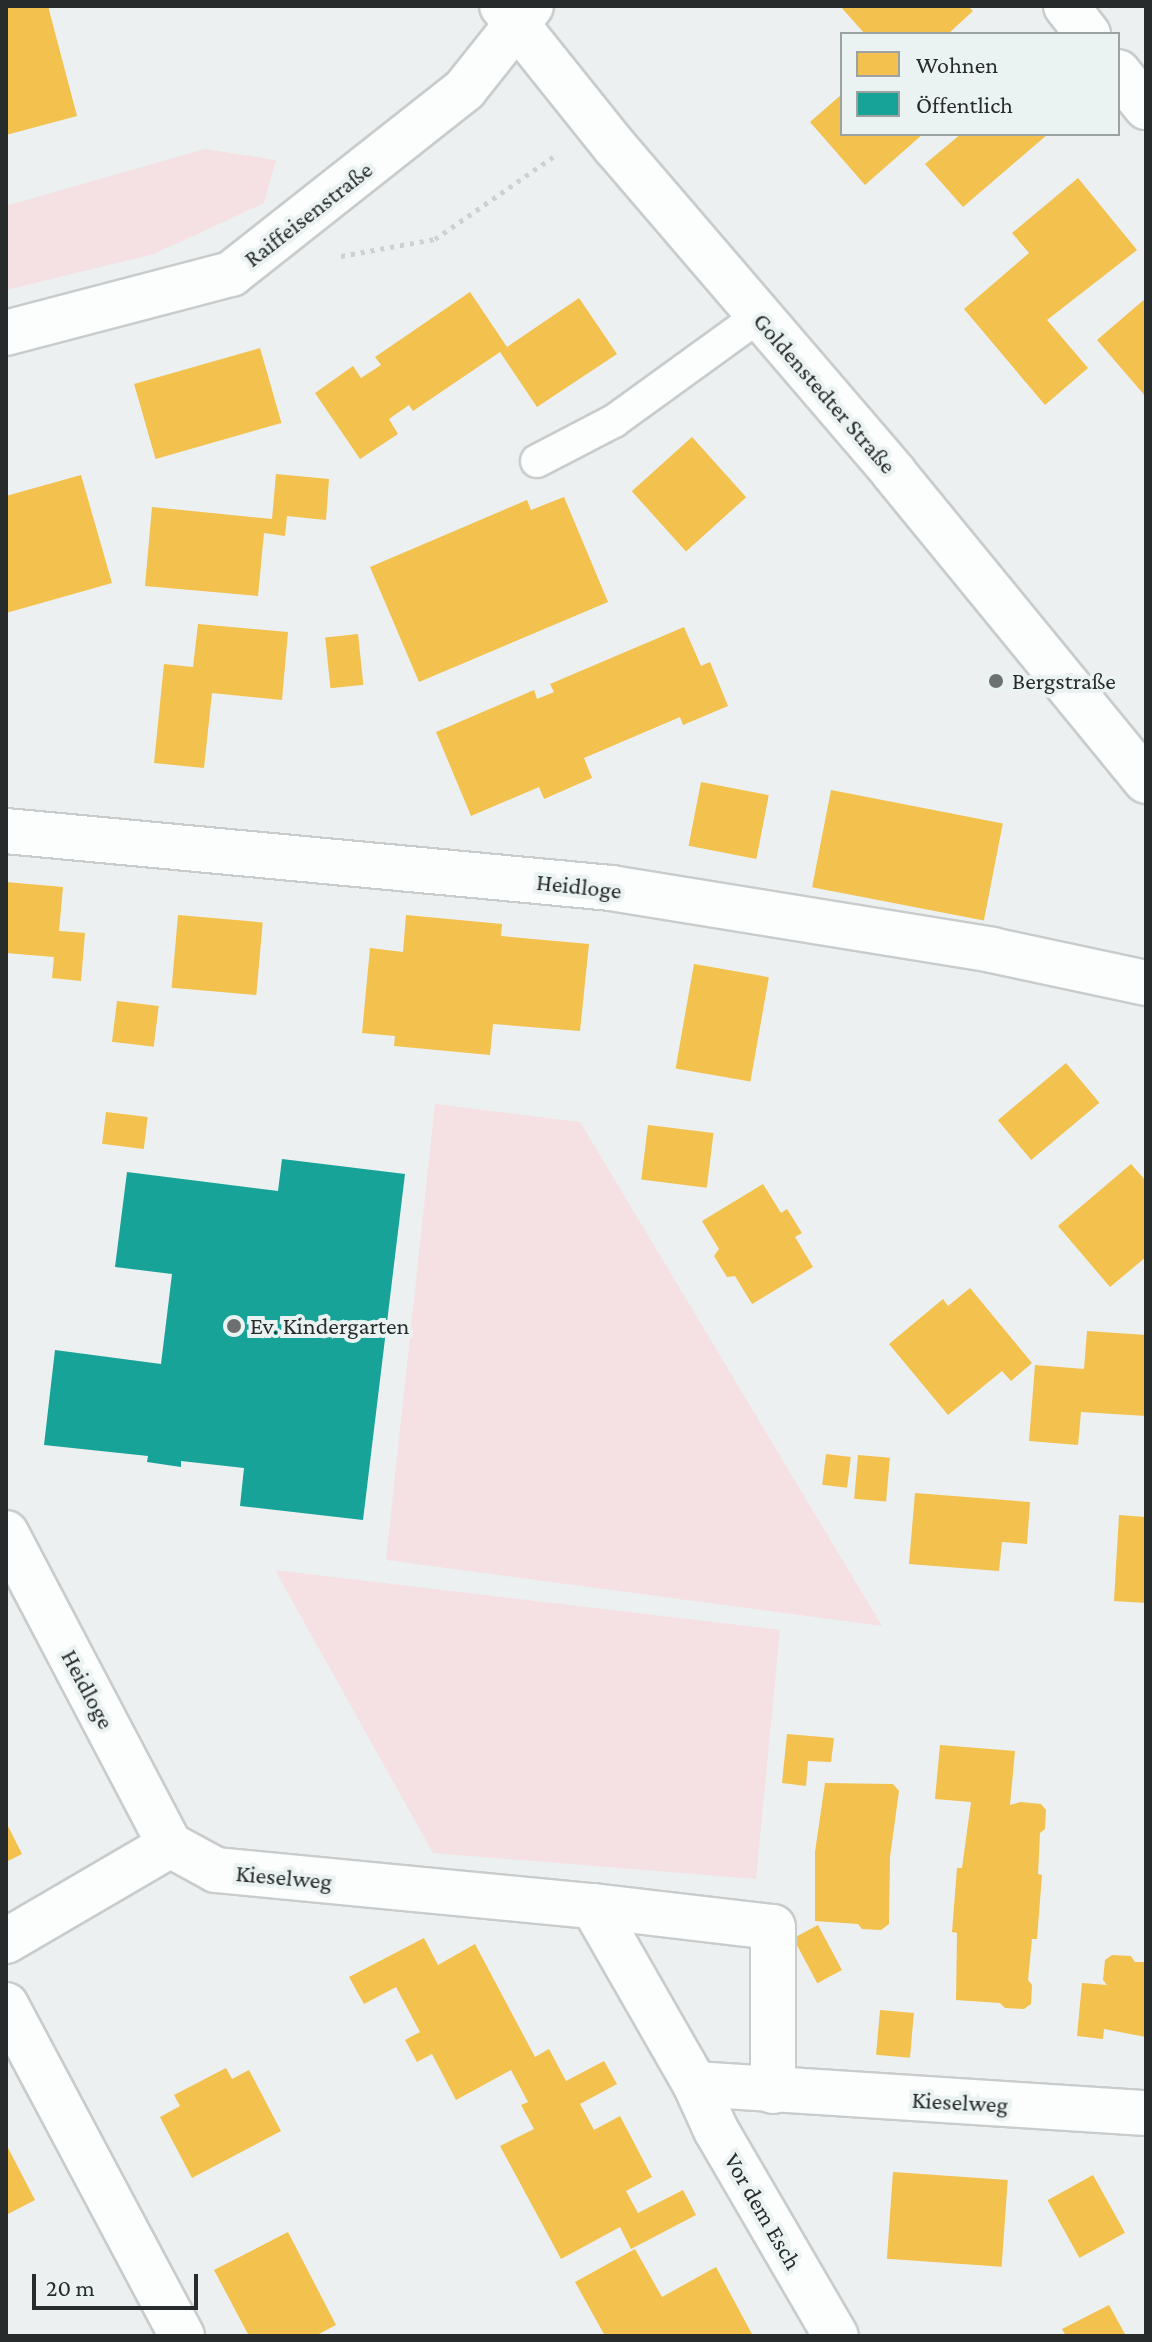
<!DOCTYPE html>
<html>
<head>
<meta charset="utf-8">
<style>
  body { margin:0 }
  #map { position:relative; width:1152px; height:2342px; overflow:hidden; background:#ecf0f0; font-family:"Crimson Pro",serif }
  div>[style] { position:absolute }
  .green>* { inset:0; background:#f5e0e3 }
  .homes>* { inset:0; background:#f2c14e; transform-origin:0 0 }
  .public>* { inset:0; background:#17a398 }
  .path>* { height:5px; margin-top:-2.5px; transform-origin:0; background:repeating-linear-gradient(90deg,#cfd0d0 0 4px,transparent 0 10px) }
  .roads { filter:drop-shadow(2px 0 #c9cccc) drop-shadow(-2px 0 #c9cccc) drop-shadow(0 2px #c9cccc) drop-shadow(0 -2px #c9cccc) }
  .lane>* { height:32px; margin:-16px; padding:0 16px; transform-origin:16px; border-radius:16px; background:#fcfdfd }
  .street>* { height:44px; margin:-22px; padding:0 22px; transform-origin:22px; border-radius:22px; background:#fcfdfd }
  .dots>* { width:22px; height:22px; translate:-50% -50%; box-sizing:border-box; border:4px solid #eaf2f2; border-radius:50% }
  span { translate:-50% -50%; white-space:nowrap; text-align:center; line-height:1.15; -webkit-text-stroke:8px #eaf2f2; paint-order:stroke }
  .street-label { font-size:24px; color:#282b2b }
  .poi-label { font-size:24px; color:#282b2b }
  .left { translate:0 -50%; text-align:left }
  .frame { position:absolute; inset:0; border:8px solid #282b2b; pointer-events:none }
  .legend { position:absolute; left:840px; top:32px; width:280px; height:104px; box-sizing:border-box; background:#eaf2f2; border:2px solid #9ca2a2; margin:0; padding:10px 14px; list-style:none; font-size:24px; color:#282b2b }
  .legend li { display:flex; align-items:center; gap:16px; height:40px }
  .legend b { width:40px; border:2px solid #9ca2a2 }
  .scale { position:absolute; left:32px; top:2274px; width:166px; height:36px; box-sizing:border-box; border:4px solid #282b2b; border-top:0; padding-left:10px; font-size:24px; line-height:28px; white-space:nowrap; color:#282b2b; -webkit-text-stroke:6px #eaf2f2; paint-order:stroke }
</style>
</head>
<body>
<div id="map">
  <div class="green">
    <i style="clip-path:polygon(205px 149px,276px 160px,264px 203px,154px 254px,6px 290px,6px 206px)"></i>
    <i style="clip-path:polygon(435px 1104px,580px 1122px,882px 1626px,386px 1560px)"></i>
    <i style="clip-path:polygon(275px 1570px,780px 1630px,756px 1879px,433px 1853px)"></i>
  </div>
  <div class="homes">
    <i style="clip-path:polygon(6px 6px,48px 6px,77px 116px,6px 135px)"></i>
    <i style="clip-path:polygon(840px 6px,968px 6px,973px 11px,948px 34px,865px 34px)"></i>
    <i style="clip-path:polygon(842px 94px,842px 134px,923px 134px,865px 185px,810px 122px)"></i>
    <i style="clip-path:polygon(961px 134px,1048px 134px,963px 207px,925px 164px)"></i>
    <i style="clip-path:polygon(1078px 178px,1137px 250px,1047px 320px,1088px 368px,1045px 405px,964px 309px,1029px 253px,1012px 233px)"></i>
    <i style="clip-path:polygon(470px 292px,507px 347px,579px 298px,617px 354px,537px 407px,500px 352px,413px 411px,409px 405px,389px 419px,398px 434px,360px 459px,315px 393px,353px 366px,361px 378px,381px 365px,375px 357px)"></i>
    <i style="clip-path:polygon(1146px 298px,1146px 397px,1097px 340px)"></i>
    <i style="left:260px;top:348px;width:78px;height:131px;rotate:74deg"></i>
    <i style="left:692px;top:437px;width:81px;height:81px;rotate:48deg"></i>
    <i style="clip-path:polygon(276px 474px,329px 479px,326px 520px,287px 516px,285px 536px,264px 533px,258px 596px,145px 586px,152px 507px,272px 519px)"></i>
    <i style="clip-path:polygon(81px 475px,112px 583px,6px 613px,6px 496px)"></i>
    <i style="clip-path:polygon(564px 497px,608px 602px,419px 682px,370px 567px,527px 500px,531px 510px)"></i>
    <i style="clip-path:polygon(198px 624px,288px 632px,282px 700px,212px 693px,204px 768px,154px 763px,164px 664px,193px 667px)"></i>
    <i style="clip-path:polygon(684px 627px,701px 666px,710px 662px,728px 706px,683px 725px,680px 717px,584px 758px,592px 778px,544px 799px,539px 787px,471px 816px,436px 732px,534px 690px,537px 699px,554px 692px,550px 684px)"></i>
    <i style="left:358px;top:634px;width:51px;height:33px;rotate:84deg"></i>
    <i style="left:701px;top:782px;width:69px;height:65px;rotate:11deg"></i>
    <i style="left:831px;top:790px;width:175px;height:99px;rotate:11deg"></i>
    <i style="clip-path:polygon(6px 882px,63px 887px,59px 931px,85px 933px,81px 981px,52px 978px,54px 957px,6px 953px)"></i>
    <i style="left:178px;top:915px;width:85px;height:73px;rotate:5deg"></i>
    <i style="clip-path:polygon(406px 915px,502px 924px,501px 936px,589px 944px,580px 1031px,493px 1024px,490px 1055px,394px 1046px,395px 1036px,362px 1033px,370px 948px,403px 952px)"></i>
    <i style="left:694px;top:964px;width:76px;height:106px;rotate:10deg"></i>
    <i style="left:117px;top:1001px;width:42px;height:41px;rotate:7deg"></i>
    <i style="left:1066px;top:1063px;width:52px;height:89px;rotate:50deg"></i>
    <i style="left:106px;top:1112px;width:42px;height:32px;rotate:7deg"></i>
    <i style="left:648px;top:1125px;width:66px;height:55px;rotate:7deg"></i>
    <i style="clip-path:polygon(1131px 1164px,1146px 1181px,1146px 1257px,1110px 1287px,1058px 1226px)"></i>
    <i style="clip-path:polygon(763px 1184px,781px 1213px,787px 1209px,802px 1233px,795px 1237px,813px 1267px,752px 1304px,735px 1276px,727px 1277px,714px 1256px,719px 1249px,702px 1221px)"></i>
    <i style="clip-path:polygon(970px 1288px,1032px 1363px,1011px 1381px,1002px 1371px,948px 1415px,889px 1344px,943px 1299px,948px 1306px)"></i>
    <i style="clip-path:polygon(1087px 1331px,1146px 1335px,1146px 1416px,1081px 1412px,1078px 1445px,1029px 1441px,1035px 1365px,1084px 1369px)"></i>
    <i style="left:826px;top:1454px;width:25px;height:31px;rotate:7deg"></i>
    <i style="left:858px;top:1455px;width:32px;height:44px;rotate:5deg"></i>
    <i style="clip-path:polygon(915px 1493px,1030px 1502px,1027px 1544px,1002px 1542px,999px 1571px,909px 1564px)"></i>
    <i style="clip-path:polygon(1119px 1515px,1146px 1517px,1146px 1603px,1114px 1601px)"></i>
    <i style="clip-path:polygon(787px 1734px,834px 1738px,831px 1762px,808px 1761px,806px 1786px,782px 1783px)"></i>
    <i style="clip-path:polygon(940px 1745px,1015px 1751px,1010px 1805px,1021px 1802px,1041px 1804px,1046px 1810px,1045px 1829px,1040px 1833px,1038px 1874px,1042px 1875px,1037px 1939px,1032px 1939px,1028px 1980px,1032px 1985px,1031px 2004px,1024px 2009px,1005px 2008px,1000px 2003px,956px 2000px,957px 1933px,952px 1932px,957px 1868px,962px 1868px,971px 1802px,935px 1799px)"></i>
    <i style="clip-path:polygon(825px 1783px,893px 1784px,899px 1791px,890px 1857px,889px 1924px,881px 1930px,862px 1929px,858px 1924px,815px 1921px,815px 1852px)"></i>
    <i style="clip-path:polygon(6px 1822px,22px 1854px,6px 1862px)"></i>
    <i style="left:818px;top:1925px;width:51px;height:28px;rotate:62deg"></i>
    <i style="clip-path:polygon(424px 1938px,438px 1965px,475px 1944px,535px 2057px,549px 2049px,566px 2081px,604px 2061px,617px 2084px,580px 2104px,594px 2130px,620px 2116px,652px 2177px,626px 2191px,638px 2213px,683px 2190px,696px 2215px,631px 2249px,620px 2227px,561px 2259px,500px 2146px,534px 2129px,521px 2105px,528px 2102px,511px 2070px,456px 2100px,432px 2054px,417px 2062px,405px 2040px,420px 2032px,396px 1987px,364px 2004px,349px 1977px)"></i>
    <i style="clip-path:polygon(1112px 1955px,1131px 1956px,1135px 1962px,1146px 1962px,1146px 2037px,1104px 2029px,1103px 2039px,1077px 2036px,1082px 1983px,1107px 1985px,1103px 1980px,1105px 1960px)"></i>
    <i style="left:880px;top:2010px;width:34px;height:45px;rotate:5deg"></i>
    <i style="clip-path:polygon(226px 2068px,232px 2079px,249px 2070px,281px 2131px,192px 2178px,160px 2117px,180px 2106px,174px 2095px)"></i>
    <i style="clip-path:polygon(6px 2144px,35px 2200px,6px 2215px)"></i>
    <i style="left:893px;top:2172px;width:115px;height:87px;rotate:4deg"></i>
    <i style="left:1093px;top:2175px;width:66px;height:52px;rotate:61deg"></i>
    <i style="clip-path:polygon(288px 2232px,336px 2325px,315px 2336px,249px 2336px,214px 2270px)"></i>
    <i style="clip-path:polygon(635px 2249px,662px 2297px,716px 2267px,753px 2336px,605px 2336px,575px 2282px)"></i>
    <i style="clip-path:polygon(1109px 2305px,1126px 2336px,1066px 2336px,1062px 2329px)"></i>
  </div>
  <div class="public">
    <i style="clip-path:polygon(282px 1159px,405px 1174px,363px 1520px,240px 1506px,244px 1468px,181px 1461px,181px 1467px,147px 1462px,148px 1456px,44px 1445px,55px 1350px,161px 1364px,172px 1274px,115px 1267px,127px 1172px,278px 1191px)"></i>
  </div>
  <div class="path">
    <i style="left:341px;top:256px;width:96px;rotate:-10.3deg"></i>
    <i style="left:435px;top:239px;width:144px;rotate:-34.8deg"></i>
  </div>
  <div class="roads">
    <div class="lane">
      <i style="left:537px;top:461px;width:87px;rotate:-27.5deg"></i>
      <i style="left:614px;top:421px;width:179px;rotate:-35.9deg"></i>
    </div>
    <div class="street">
      <i style="left:502px;top:6px;width:181px;rotate:51.3deg"></i>
      <i style="left:615px;top:147px;width:429px;rotate:49.4deg"></i>
      <i style="left:894px;top:473px;width:398px;rotate:50.7deg"></i>
      <i style="left:1066px;top:6px;width:36px;rotate:52deg"></i>
      <i style="left:1118px;top:72px;width:45px;rotate:51.3deg"></i>
      <i style="left:6px;top:333px;width:233px;rotate:-14.7deg"></i>
      <i style="left:231px;top:274px;width:298px;rotate:-38.3deg"></i>
      <i style="left:465px;top:89px;width:106px;rotate:-51.5deg"></i>
      <i style="left:6px;top:831px;width:608px;rotate:5.38deg"></i>
      <i style="left:611px;top:888px;width:386px;rotate:9.2deg"></i>
      <i style="left:992px;top:950px;width:157px;rotate:12.1deg"></i>
      <i style="left:6px;top:1533px;width:352px;rotate:62.3deg"></i>
      <i style="left:170px;top:1845px;width:52px;rotate:28.5deg"></i>
      <i style="left:216px;top:1870px;width:379px;rotate:5.5deg"></i>
      <i style="left:593px;top:1906px;width:205px;rotate:60.2deg"></i>
      <i style="left:695px;top:2084px;width:452px;rotate:3.7deg"></i>
      <i style="left:593px;top:1906px;width:181px;rotate:6.7deg"></i>
      <i style="left:773px;top:1927px;width:164px;rotate:90deg"></i>
      <i style="left:6px;top:1941px;width:190px;rotate:-30.3deg"></i>
      <i style="left:6px;top:2005px;width:375px;rotate:62deg"></i>
      <i style="left:695px;top:2084px;width:51px;rotate:65.5deg"></i>
      <i style="left:716px;top:2130px;width:238px;rotate:59.8deg"></i>
    </div>
  </div>
  <div class="dots">
    <i style="left:996px;top:681px;background:#6d7070"></i>
    <i style="left:234px;top:1326px;background:#6d7070"></i>
  </div>
  <div class="street-label">
    <span style="left:308px;top:214px;rotate:-38deg">Raiffeisenstraße</span>
    <span style="left:825px;top:393px;rotate:49deg">Goldenstedter Straße</span>
    <span style="left:579px;top:886px;rotate:6deg">Heidloge</span>
    <span style="left:88px;top:1689px;rotate:62deg">Heidloge</span>
    <span style="left:284px;top:1877px;rotate:5deg">Kieselweg</span>
    <span style="left:960px;top:2102px;rotate:3deg">Kieselweg</span>
    <span style="left:763px;top:2211px;rotate:60deg">Vor dem Esch</span>
  </div>
  <div class="poi-label">
    <span class="left" style="left:1012px;top:681px">Bergstraße</span>
    <span class="left" style="left:250px;top:1326px">Ev. Kindergarten</span>
  </div>
  <div class="frame"></div>
  <ul class="legend">
  <li><b style="height:22px;background:#f2c14e"></b>Wohnen</li>
  <li><b style="height:22px;background:#17a398"></b>Öffentlich</li>
  </ul>
  <div class="scale">20 m</div>
</div>
</body>
</html>
